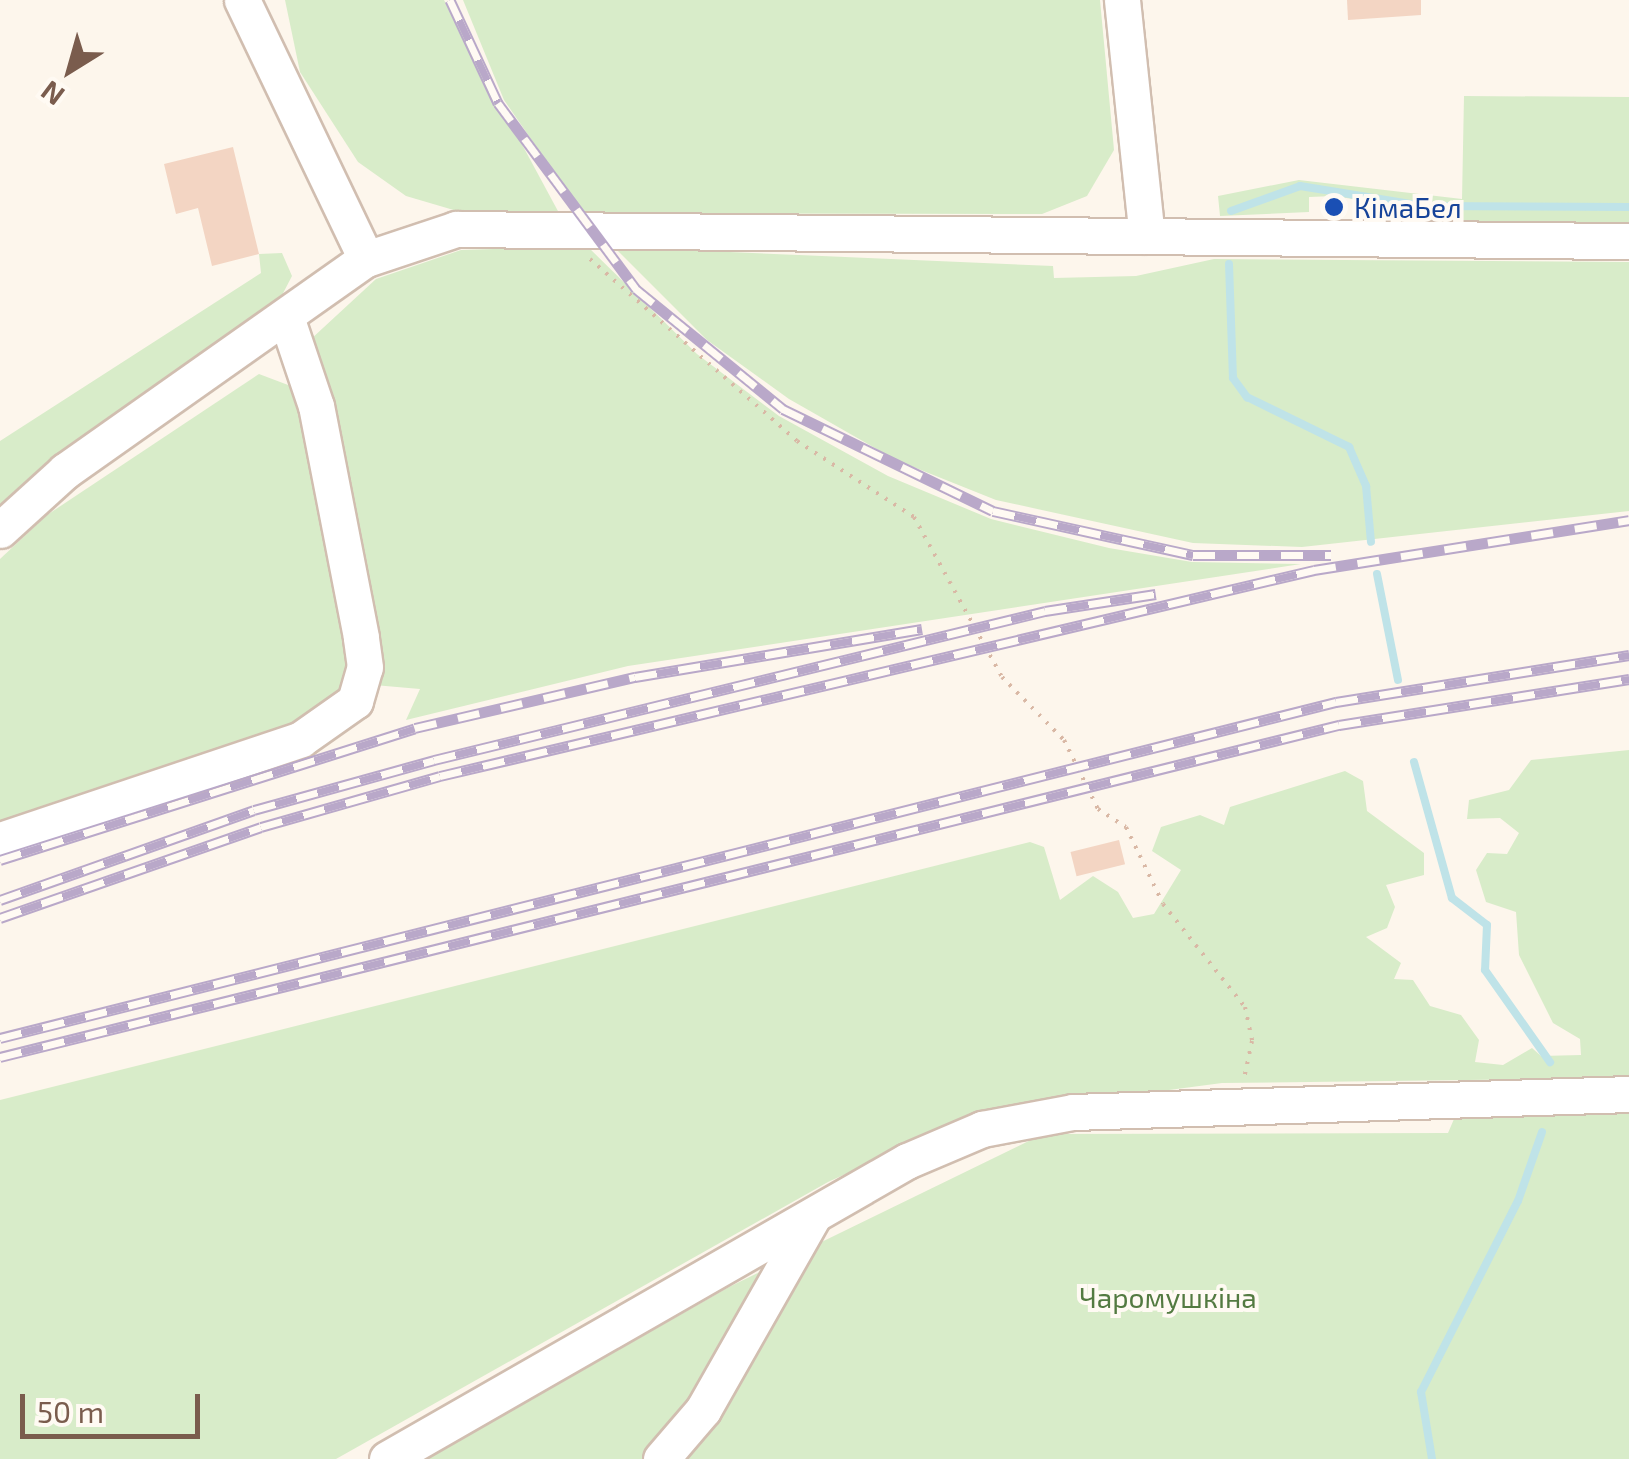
<!DOCTYPE html>
<html>
<head>
<meta charset="utf-8">
<style>
  body { margin:0 }
  #map { position:relative; width:1629px; height:1459px; overflow:hidden; background:#fdf6ec; font-family:"Exo 2",sans-serif }
  div>[style] { position:absolute }
  .green>* { inset:0; background:#d8ecc9 }
  .stream>* { height:8px; margin:-4px; padding:0 4px; transform-origin:4px; border-radius:4px; background:#bfe3e8 }
  .building>* { inset:0; background:#f3d5c3; transform-origin:0 0 }
  .path>* { height:4px; margin-top:-2px; transform-origin:0; background:repeating-linear-gradient(90deg,#d9b8a5 0 2.5px,transparent 0 10.5px) }
  .roads { filter:drop-shadow(2px 0 #d1beb0) drop-shadow(-2px 0 #d1beb0) drop-shadow(0 2px #d1beb0) drop-shadow(0 -2px #d1beb0) }
  .minor>* { height:35px; margin:-17.5px; padding:0 17.5px; transform-origin:17.5px; border-radius:17.5px; background:#fff }
  .rail>* { height:11px; margin-top:-5.5px; transform-origin:0; background:repeating-linear-gradient(90deg,#fffaf3 0 22px,#b9a8c9 0 44px); box-sizing:border-box; border-block:2px solid #b9a8c9 }
  .dots>* { width:28px; height:28px; translate:-50% -50%; box-sizing:border-box; border:5px solid #fffaf3; border-radius:50% }
  span { translate:-50% -50%; white-space:nowrap; text-align:center; line-height:1.15; -webkit-text-stroke:8px #fffaf3; paint-order:stroke }
  .transit-label { font-size:28px; color:#164399 }
  .left { translate:0 -50%; text-align:left }
  .park-label { font-size:28px; color:#537a41 }
  .north { position:absolute; left:20px; top:20px; width:100px; height:100px; -webkit-text-stroke:8px #fffaf3; paint-order:stroke; rotate:217deg; font-size:28px; font-weight:700; line-height:40px; text-align:center; color:#7a5c4d }
  .north::after { content:''; display:block; margin:auto; width:35px; height:45px; background:#7a5c4d; clip-path:polygon(50% 0,100% 100%,50% 72%,0 100%) }
  .scale { position:absolute; left:20px; top:1394px; width:180px; height:45px; box-sizing:border-box; border:5px solid #7a5c4d; border-top:0; padding-left:12px; font-size:30px; line-height:35px; white-space:nowrap; color:#7a5c4d; -webkit-text-stroke:8px #fffaf3; paint-order:stroke }
</style>
</head>
<body>
<div id="map">
  <div class="green">
    <i style="clip-path:polygon(285px 0,444px 0,559px 213px,457px 211px,406px 196px,358px 162px,300px 72px)"></i>
    <i style="clip-path:polygon(463px 0,1100px 0,1114px 150px,1087px 196px,1042px 214px,582px 213px,504px 100px)"></i>
    <i style="clip-path:polygon(1464px 96px,1629px 97px,1629px 224px,1433px 223px,1367px 214px,1365px 201px,1334px 196px,1309px 197px,1309px 212px,1220px 216px,1218px 196px,1299px 180px,1462px 199px)"></i>
    <i style="clip-path:polygon(587px 246px,697px 354px,779px 416px,888px 476px,991px 519px,1109px 548px,1192px 562px,1301px 564px,628px 666px,406px 720px,420px 689px,374px 685px,310px 340px,376px 279px,461px 250px)"></i>
    <i style="clip-path:polygon(614px 247px,1053px 266px,1054px 278px,1136px 276px,1214px 259px,1629px 262px,1629px 511px,1302px 547px,1193px 543px,996px 500px,896px 460px,789px 399px,707px 340px)"></i>
    <i style="clip-path:polygon(282px 253px,292px 276px,279px 301px,0 509px,0 441px,261px 273px,259px 254px)"></i>
    <i style="clip-path:polygon(259px 374px,296px 388px,355px 637px,338px 714px,0 832px,0 559px,47px 515px)"></i>
    <i style="clip-path:polygon(1629px 750px,1629px 1078px,1222px 1083px,973px 1116px,828px 1182px,336px 1459px,0 1459px,0 1100px,1030px 842px,1044px 847px,1060px 900px,1093px 876px,1118px 892px,1133px 918px,1154px 914px,1181px 870px,1152px 851px,1161px 827px,1200px 815px,1224px 825px,1230px 807px,1345px 771px,1363px 781px,1367px 811px,1424px 853px,1424px 875px,1386px 885px,1395px 907px,1387px 928px,1366px 937px,1401px 963px,1394px 979px,1413px 980px,1430px 1006px,1461px 1015px,1479px 1040px,1475px 1062px,1503px 1065px,1532px 1048px,1541px 1056px,1581px 1055px,1580px 1039px,1553px 1023px,1519px 955px,1516px 912px,1486px 902px,1476px 870px,1487px 853px,1507px 854px,1519px 833px,1500px 818px,1467px 819px,1469px 800px,1509px 790px,1531px 760px)"></i>
    <i style="clip-path:polygon(1629px 1111px,1629px 1459px,426px 1459px,729px 1287px,1043px 1134px,1448px 1133px,1454px 1119px)"></i>
  </div>
  <div class="stream">
    <i style="left:1231px;top:211px;width:73px;rotate:-19.9deg"></i>
    <i style="left:1300px;top:186px;width:126px;rotate:9.2deg"></i>
    <i style="left:1424px;top:206px;width:205px;rotate:0.3deg"></i>
    <i style="left:1229px;top:264px;width:114px;rotate:88deg"></i>
    <i style="left:1233px;top:378px;width:24px;rotate:54deg"></i>
    <i style="left:1247px;top:397px;width:114px;rotate:26.1deg"></i>
    <i style="left:1349px;top:447px;width:43px;rotate:66.4deg"></i>
    <i style="left:1366px;top:486px;width:56px;rotate:84.9deg"></i>
    <i style="left:1377px;top:574px;width:108px;rotate:78.8deg"></i>
    <i style="left:1414px;top:762px;width:141px;rotate:74.4deg"></i>
    <i style="left:1452px;top:898px;width:44px;rotate:37.6deg"></i>
    <i style="left:1487px;top:925px;width:45px;rotate:92.5deg"></i>
    <i style="left:1485px;top:970px;width:113px;rotate:54.8deg"></i>
    <i style="left:1432px;top:1459px;width:68px;rotate:-99.3deg"></i>
    <i style="left:1421px;top:1392px;width:214px;rotate:-63.1deg"></i>
    <i style="left:1518px;top:1201px;width:73px;rotate:-70.8deg"></i>
  </div>
  <div class="building">
    <i style="clip-path:polygon(1347px 0,1421px 0,1421px 15px,1348px 20px)"></i>
    <i style="clip-path:polygon(233px 147px,259px 254px,212px 266px,198px 208px,176px 214px,164px 164px)"></i>
    <i style="left:1119px;top:840px;width:25px;height:50px;rotate:76deg"></i>
  </div>
  <div class="path">
    <i style="left:590px;top:259px;width:276px;rotate:41.3deg"></i>
    <i style="left:797px;top:441px;width:140px;rotate:33deg"></i>
    <i style="left:914px;top:517px;width:183px;rotate:61.2deg"></i>
    <i style="left:1002px;top:677px;width:88px;rotate:45.5deg"></i>
    <i style="left:1064px;top:740px;width:77px;rotate:63.8deg"></i>
    <i style="left:1098px;top:809px;width:33px;rotate:33deg"></i>
    <i style="left:1126px;top:827px;width:85px;rotate:64.3deg"></i>
    <i style="left:1163px;top:904px;width:132px;rotate:51.5deg"></i>
    <i style="left:1245px;top:1007px;width:35px;rotate:78deg"></i>
    <i style="left:1252px;top:1041px;width:39px;rotate:102deg"></i>
  </div>
  <div class="roads">
    <div class="minor">
      <i style="left:242px;top:0;width:287px;rotate:64.4deg"></i>
      <i style="left:1122px;top:0;width:237px;rotate:84deg"></i>
      <i style="left:0;top:530px;width:88px;rotate:-42.2deg"></i>
      <i style="left:65px;top:471px;width:368px;rotate:-35.2deg"></i>
      <i style="left:366px;top:259px;width:95px;rotate:-18.4deg"></i>
      <i style="left:456px;top:229px;width:1173px;rotate:0.59deg"></i>
      <i style="left:0;top:840px;width:317px;rotate:-18.5deg"></i>
      <i style="left:301px;top:739px;width:66px;rotate:-35.1deg"></i>
      <i style="left:355px;top:701px;width:35px;rotate:-74deg"></i>
      <i style="left:365px;top:667px;width:30px;rotate:-98deg"></i>
      <i style="left:361px;top:637px;width:235px;rotate:-101deg"></i>
      <i style="left:316px;top:406px;width:94px;rotate:-108.6deg"></i>
      <i style="left:387px;top:1459px;width:599px;rotate:-29.82deg"></i>
      <i style="left:907px;top:1161px;width:82px;rotate:-23.1deg"></i>
      <i style="left:982px;top:1129px;width:93px;rotate:-10.6deg"></i>
      <i style="left:1073px;top:1112px;width:556px;rotate:-1.85deg"></i>
      <i style="left:661px;top:1459px;width:65px;rotate:-49.4deg"></i>
      <i style="left:703px;top:1410px;width:224px;rotate:-60.4deg"></i>
    </div>
  </div>
  <div class="rail">
    <i style="left:450px;top:0;width:114px;rotate:65deg"></i>
    <i style="left:498px;top:103px;width:232px;rotate:53.4deg"></i>
    <i style="left:636px;top:289px;width:190px;rotate:39.2deg"></i>
    <i style="left:783px;top:409px;width:233px;rotate:25.9deg"></i>
    <i style="left:993px;top:511px;width:205px;rotate:12.4deg"></i>
    <i style="left:1193px;top:555px;width:138px"></i>
    <i style="left:0;top:860px;width:435px;rotate:-17.6deg"></i>
    <i style="left:415px;top:728px;width:226px;rotate:-13.1deg"></i>
    <i style="left:635px;top:677px;width:291px;rotate:-9.5deg"></i>
    <i style="left:0;top:900px;width:269px;rotate:-19.5deg"></i>
    <i style="left:254px;top:810px;width:187px;rotate:-15.5deg"></i>
    <i style="left:434px;top:760px;width:629px;rotate:-13.7deg"></i>
    <i style="left:1045px;top:611px;width:112px;rotate:-8.7deg"></i>
    <i style="left:0;top:918px;width:276px;rotate:-19.2deg"></i>
    <i style="left:261px;top:827px;width:186px;rotate:-15.9deg"></i>
    <i style="left:440px;top:776px;width:898px;rotate:-13.26deg"></i>
    <i style="left:1314px;top:570px;width:319px;rotate:-9deg"></i>
    <i style="left:0;top:1038px;width:1378px;rotate:-14.12deg"></i>
    <i style="left:1336px;top:702px;width:297px;rotate:-9.1deg"></i>
    <i style="left:0;top:1057px;width:1380px;rotate:-13.93deg"></i>
    <i style="left:1339px;top:725px;width:294px;rotate:-9deg"></i>
  </div>
  <div class="dots">
    <i style="left:1334px;top:207px;background:#1a4fb4"></i>
  </div>
  <div class="transit-label">
    <span class="left" style="left:1354px;top:207px">КімаБел</span>
  </div>
  <div class="park-label">
    <span style="left:1168px;top:1297px">Чаромушкіна</span>
  </div>
  <div class="north">N</div>
  <div class="scale">50 m</div>
</div>
</body>
</html>
